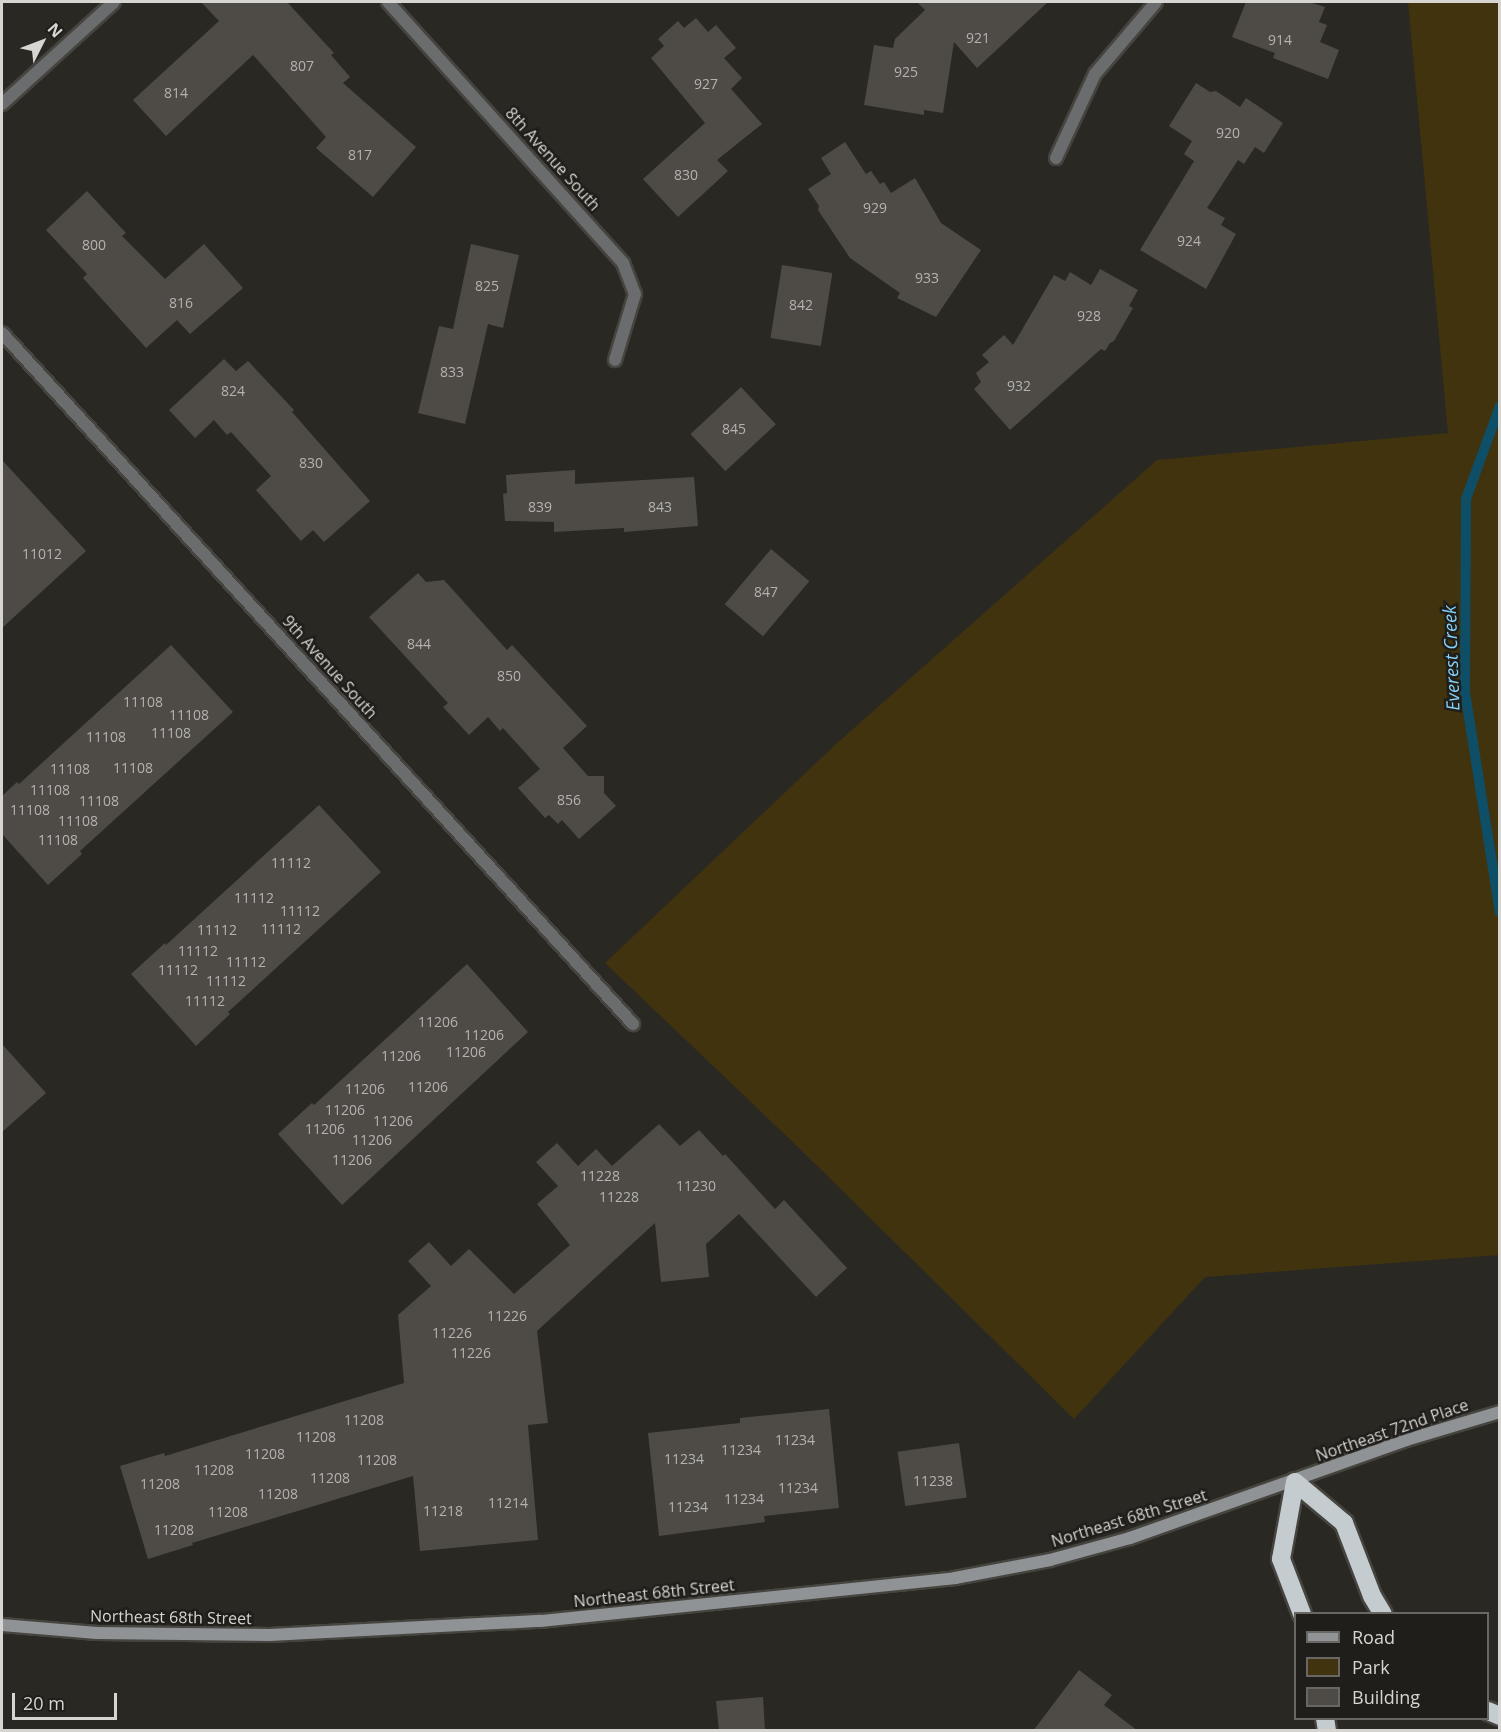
<!DOCTYPE html>
<html>
<head>
<meta charset="utf-8">
<style>
  body { margin:0 }
  #map { position:relative; width:1501px; height:1732px; overflow:hidden; background:#2a2823; font-family:"Open Sans",sans-serif }
  div>[style] { position:absolute }
  .green>* { inset:0; background:#40330e }
  .stream>* { height:10px; margin:-5px; padding:0 5px; transform-origin:5px; border-radius:5px; background:#0f4e67 }
  .building>* { inset:0; background:#4e4b46; transform-origin:0 0 }
  .roads { filter:drop-shadow(2px 0 #46443f) drop-shadow(-2px 0 #46443f) drop-shadow(0 2px #46443f) drop-shadow(0 -2px #46443f) }
  .street>* { height:12px; margin:-6px; padding:0 6px; transform-origin:6px; border-radius:6px; background:#6a6c6e }
  .secondary>* { height:12px; margin:-6px; padding:0 6px; transform-origin:6px; border-radius:6px; background:#8f9395 }
  .highway>* { height:18px; margin:-9px; padding:0 9px; transform-origin:9px; border-radius:9px; background:#c5cccf }
  span { translate:-50% -50%; white-space:nowrap; text-align:center; line-height:1.15; -webkit-text-stroke:5px #201e1a; paint-order:stroke }
  .number-label { font-size:14px; color:#b4b2af }
  .number-label span { -webkit-text-stroke-width:0 }
  .street-label { font-size:16px; color:#d6d5d2 }
  .water-label { font-size:18px; color:#86d1f6; font-style:italic }
  .frame { position:absolute; inset:0; border:3px solid #d6d5d2; pointer-events:none }
  .legend { position:absolute; left:1294px; top:1612px; width:195px; height:108px; box-sizing:border-box; background:#201e1a; border:2px solid #696764; margin:0; padding:8px 10px; list-style:none; font-size:18px; color:#d6d5d2 }
  .legend li { display:flex; align-items:center; gap:12px; height:30px }
  .legend b { width:30px; border:2px solid #696764 }
  .north { position:absolute; left:12px; top:12px; width:60px; height:60px; -webkit-text-stroke:4px #201e1a; paint-order:stroke; rotate:48deg; font-size:16px; font-weight:700; line-height:24px; text-align:center; color:#d6d5d2 }
  .north::after { content:''; display:block; margin:auto; width:21px; height:27px; background:#d6d5d2; clip-path:polygon(50% 0,100% 100%,50% 72%,0 100%) }
  .scale { position:absolute; left:12px; top:1693px; width:105px; height:27px; box-sizing:border-box; border:3px solid #d6d5d2; border-top:0; padding-left:8px; font-size:18px; line-height:21px; white-space:nowrap; color:#d6d5d2; -webkit-text-stroke:4px #201e1a; paint-order:stroke }
</style>
</head>
<body>
<div id="map">
  <div class="green">
    <i style="clip-path:polygon(1408px 2px,1499px 2px,1499px 1255px,1205px 1277px,1074px 1419px,797px 1146px,605px 963px,836px 744px,1157px 460px,1448px 433px)"></i>
  </div>
  <div class="stream">
    <i style="left:1500px;top:406px;width:99px;rotate:110.1deg"></i>
    <i style="left:1466px;top:499px;width:193px;rotate:90.3deg"></i>
    <i style="left:1465px;top:692px;width:223px;rotate:81deg"></i>
  </div>
  <div class="building">
    <i style="clip-path:polygon(201px 2px,287px 2px,334px 53px,331px 55px,350px 77px,343px 83px,416px 147px,373px 197px,316px 148px,326px 137px,253px 55px,166px 136px,133px 100px,219px 21px)"></i>
    <i style="clip-path:polygon(917px 2px,1048px 2px,977px 68px,954px 42px,943px 113px,924px 110px,924px 115px,864px 105px,874px 45px,893px 48px,895px 39px,925px 10px)"></i>
    <i style="clip-path:polygon(1246px 2px,1309px 2px,1325px 7px,1319px 22px,1327px 25px,1320px 42px,1339px 50px,1328px 79px,1273px 58px,1275px 53px,1232px 37px)"></i>
    <i style="clip-path:polygon(696px 18px,708px 32px,716px 25px,736px 48px,724px 58px,742px 78px,731px 89px,762px 124px,717px 160px,728px 171px,678px 217px,643px 179px,705px 123px,651px 58px,664px 46px,658px 39px,678px 21px,684px 28px)"></i>
    <i style="clip-path:polygon(1196px 83px,1210px 92px,1216px 91px,1240px 107px,1246px 98px,1283px 123px,1264px 153px,1255px 147px,1244px 164px,1238px 160px,1207px 208px,1225px 218px,1221px 225px,1236px 234px,1206px 289px,1140px 250px,1194px 161px,1184px 154px,1192px 141px,1169px 126px)"></i>
    <i style="clip-path:polygon(845px 142px,866px 174px,871px 171px,880px 184px,884px 182px,891px 193px,915px 178px,941px 223px,981px 250px,936px 317px,897px 298px,900px 293px,850px 258px,818px 210px,819px 206px,808px 189px,831px 174px,821px 158px)"></i>
    <i style="clip-path:polygon(87px 191px,126px 233px,122px 236px,165px 279px,204px 244px,243px 288px,190px 334px,177px 320px,146px 348px,83px 278px,87px 274px,46px 230px)"></i>
    <i style="clip-path:polygon(471px 244px,519px 255px,503px 328px,488px 324px,465px 424px,418px 413px,439px 326px,453px 329px)"></i>
    <i style="left:782px;top:265px;width:51px;height:74px;rotate:9deg"></i>
    <i style="clip-path:polygon(1100px 269px,1138px 290px,1129px 306px,1133px 308px,1114px 341px,1110px 343px,1105px 351px,1101px 349px,1010px 430px,974px 389px,981px 382px,976px 373px,989px 362px,982px 355px,1004px 335px,1013px 345px,1054px 275px,1065px 281px,1070px 272px,1091px 285px)"></i>
    <i style="clip-path:polygon(224px 359px,236px 371px,248px 361px,294px 410px,292px 412px,370px 501px,324px 542px,313px 530px,301px 541px,256px 490px,271px 476px,231px 432px,227px 435px,214px 420px,195px 438px,169px 410px)"></i>
    <i style="left:741px;top:387px;width:51px;height:69px;rotate:47deg"></i>
    <i style="clip-path:polygon(2px 460px,86px 551px,2px 628px)"></i>
    <i style="clip-path:polygon(575px 470px,575px 484px,694px 477px,698px 526px,624px 532px,624px 528px,554px 532px,554px 522px,505px 521px,503px 494px,507px 493px,506px 475px)"></i>
    <i style="left:771px;top:549px;width:50px;height:72px;rotate:40deg"></i>
    <i style="clip-path:polygon(418px 573px,426px 582px,444px 580px,507px 650px,512px 645px,587px 726px,563px 748px,588px 776px,604px 776px,604px 793px,616px 806px,579px 839px,562px 820px,558px 824px,549px 815px,545px 818px,518px 788px,540px 769px,503px 728px,500px 731px,488px 717px,469px 735px,443px 707px,448px 703px,369px 617px)"></i>
    <i style="clip-path:polygon(171px 645px,233px 712px,80px 851px,82px 854px,48px 885px,2px 834px,2px 796px,17px 782px,19px 784px)"></i>
    <i style="clip-path:polygon(319px 805px,381px 872px,228px 1012px,230px 1014px,196px 1046px,131px 974px,165px 943px,166px 945px)"></i>
    <i style="clip-path:polygon(467px 964px,528px 1032px,342px 1205px,278px 1134px,312px 1103px,314px 1105px)"></i>
    <i style="clip-path:polygon(2px 1044px,46px 1093px,2px 1132px)"></i>
    <i style="clip-path:polygon(659px 1124px,680px 1146px,699px 1130px,723px 1156px,725px 1154px,775px 1209px,784px 1200px,847px 1268px,816px 1297px,739px 1214px,706px 1244px,709px 1277px,661px 1282px,655px 1223px,537px 1331px,548px 1423px,528px 1425px,538px 1540px,420px 1551px,413px 1476px,192px 1543px,193px 1545px,148px 1559px,120px 1466px,164px 1453px,165px 1456px,404px 1383px,398px 1315px,431px 1286px,408px 1261px,429px 1242px,451px 1266px,469px 1249px,514px 1294px,570px 1245px,537px 1204px,558px 1186px,536px 1162px,557px 1143px,578px 1166px,596px 1149px,612px 1166px)"></i>
    <i style="clip-path:polygon(829px 1409px,839px 1508px,764px 1516px,765px 1522px,659px 1536px,648px 1433px,740px 1423px,740px 1418px)"></i>
    <i style="left:959px;top:1443px;width:55px;height:62px;rotate:82deg"></i>
    <i style="clip-path:polygon(1079px 1670px,1112px 1695px,1104px 1705px,1138px 1731px,1033px 1731px)"></i>
    <i style="clip-path:polygon(763px 1697px,765px 1731px,719px 1731px,716px 1701px)"></i>
  </div>
  <div class="roads">
    <div class="street">
      <i style="left:388px;top:2px;width:351px;rotate:48deg"></i>
      <i style="left:623px;top:263px;width:33px;rotate:69deg"></i>
      <i style="left:635px;top:294px;width:69px;rotate:106.9deg"></i>
      <i style="left:2px;top:104px;width:151px;rotate:-42.3deg"></i>
      <i style="left:1056px;top:158px;width:93px;rotate:-65.1deg"></i>
      <i style="left:1095px;top:74px;width:94px;rotate:-49.7deg"></i>
      <i style="left:2px;top:333px;width:936px;rotate:47.6deg"></i>
    </div>
    <div class="secondary">
      <i style="left:2px;top:1625px;width:95px;rotate:4.8deg"></i>
      <i style="left:97px;top:1633px;width:173px;rotate:0.7deg"></i>
      <i style="left:270px;top:1635px;width:271px;rotate:-3deg"></i>
      <i style="left:541px;top:1621px;width:416px;rotate:-5.9deg"></i>
      <i style="left:955px;top:1578px;width:97px;rotate:-10.7deg"></i>
      <i style="left:1050px;top:1560px;width:83px;rotate:-15.4deg"></i>
      <i style="left:1130px;top:1538px;width:293px;rotate:-19.5deg"></i>
      <i style="left:1406px;top:1440px;width:98px;rotate:-16.6deg"></i>
    </div>
    <div class="highway">
      <i style="left:1302px;top:1614px;width:59px;rotate:-110.9deg"></i>
      <i style="left:1281px;top:1559px;width:78px;rotate:-79.7deg"></i>
      <i style="left:1295px;top:1482px;width:64px;rotate:39.9deg"></i>
      <i style="left:1344px;top:1523px;width:78px;rotate:69deg"></i>
      <i style="left:1372px;top:1596px;width:21px;rotate:59deg"></i>
      <i style="left:1488px;top:1711px;width:13px;rotate:23deg"></i>
      <i style="left:1325px;top:1718px;width:12px;rotate:81deg"></i>
    </div>
  </div>
  <div class="number-label">
    <span style="left:978px;top:38px">921</span>
    <span style="left:1280px;top:40px">914</span>
    <span style="left:302px;top:66px">807</span>
    <span style="left:906px;top:72px">925</span>
    <span style="left:706px;top:84px">927</span>
    <span style="left:176px;top:93px">814</span>
    <span style="left:1228px;top:133px">920</span>
    <span style="left:360px;top:155px">817</span>
    <span style="left:686px;top:175px">830</span>
    <span style="left:875px;top:208px">929</span>
    <span style="left:1189px;top:241px">924</span>
    <span style="left:94px;top:245px">800</span>
    <span style="left:927px;top:278px">933</span>
    <span style="left:487px;top:286px">825</span>
    <span style="left:181px;top:303px">816</span>
    <span style="left:801px;top:305px">842</span>
    <span style="left:1089px;top:316px">928</span>
    <span style="left:452px;top:372px">833</span>
    <span style="left:1019px;top:386px">932</span>
    <span style="left:233px;top:391px">824</span>
    <span style="left:734px;top:429px">845</span>
    <span style="left:311px;top:463px">830</span>
    <span style="left:540px;top:507px">839</span>
    <span style="left:660px;top:507px">843</span>
    <span style="left:42px;top:554px">11012</span>
    <span style="left:766px;top:592px">847</span>
    <span style="left:419px;top:644px">844</span>
    <span style="left:509px;top:676px">850</span>
    <span style="left:143px;top:702px">11108</span>
    <span style="left:189px;top:715px">11108</span>
    <span style="left:171px;top:733px">11108</span>
    <span style="left:106px;top:737px">11108</span>
    <span style="left:133px;top:768px">11108</span>
    <span style="left:70px;top:769px">11108</span>
    <span style="left:50px;top:790px">11108</span>
    <span style="left:569px;top:800px">856</span>
    <span style="left:99px;top:801px">11108</span>
    <span style="left:30px;top:810px">11108</span>
    <span style="left:78px;top:821px">11108</span>
    <span style="left:58px;top:840px">11108</span>
    <span style="left:291px;top:863px">11112</span>
    <span style="left:254px;top:898px">11112</span>
    <span style="left:300px;top:911px">11112</span>
    <span style="left:281px;top:929px">11112</span>
    <span style="left:217px;top:930px">11112</span>
    <span style="left:198px;top:951px">11112</span>
    <span style="left:246px;top:962px">11112</span>
    <span style="left:178px;top:970px">11112</span>
    <span style="left:226px;top:981px">11112</span>
    <span style="left:205px;top:1001px">11112</span>
    <span style="left:438px;top:1022px">11206</span>
    <span style="left:484px;top:1035px">11206</span>
    <span style="left:466px;top:1052px">11206</span>
    <span style="left:401px;top:1056px">11206</span>
    <span style="left:428px;top:1087px">11206</span>
    <span style="left:365px;top:1089px">11206</span>
    <span style="left:345px;top:1110px">11206</span>
    <span style="left:393px;top:1121px">11206</span>
    <span style="left:325px;top:1129px">11206</span>
    <span style="left:372px;top:1140px">11206</span>
    <span style="left:352px;top:1160px">11206</span>
    <span style="left:600px;top:1176px">11228</span>
    <span style="left:696px;top:1186px">11230</span>
    <span style="left:619px;top:1197px">11228</span>
    <span style="left:507px;top:1316px">11226</span>
    <span style="left:452px;top:1333px">11226</span>
    <span style="left:471px;top:1353px">11226</span>
    <span style="left:364px;top:1420px">11208</span>
    <span style="left:316px;top:1437px">11208</span>
    <span style="left:795px;top:1440px">11234</span>
    <span style="left:741px;top:1450px">11234</span>
    <span style="left:265px;top:1454px">11208</span>
    <span style="left:684px;top:1459px">11234</span>
    <span style="left:377px;top:1460px">11208</span>
    <span style="left:214px;top:1470px">11208</span>
    <span style="left:330px;top:1478px">11208</span>
    <span style="left:933px;top:1481px">11238</span>
    <span style="left:160px;top:1484px">11208</span>
    <span style="left:798px;top:1488px">11234</span>
    <span style="left:278px;top:1494px">11208</span>
    <span style="left:744px;top:1499px">11234</span>
    <span style="left:508px;top:1503px">11214</span>
    <span style="left:688px;top:1507px">11234</span>
    <span style="left:443px;top:1511px">11218</span>
    <span style="left:228px;top:1512px">11208</span>
    <span style="left:174px;top:1530px">11208</span>
  </div>
  <div class="street-label">
    <span style="left:553px;top:159px;rotate:48deg">8th Avenue South</span>
    <span style="left:330px;top:667px;rotate:48deg">9th Avenue South</span>
    <span style="left:1392px;top:1430px;rotate:-19deg">Northeast 72nd Place</span>
    <span style="left:1129px;top:1518px;rotate:-17deg">Northeast 68th Street</span>
    <span style="left:654px;top:1593px;rotate:-6deg">Northeast 68th Street</span>
    <span style="left:171px;top:1617px;rotate:1deg">Northeast 68th Street</span>
  </div>
  <div class="water-label">
    <span style="left:1451px;top:658px;rotate:-92deg">Everest Creek</span>
  </div>
  <div class="frame"></div>
  <ul class="legend">
  <li><b style="height:8px;background:#8f9395"></b>Road</li>
  <li><b style="height:16px;background:#40330e"></b>Park</li>
  <li><b style="height:16px;background:#4e4b46"></b>Building</li>
  </ul>
  <div class="north">N</div>
  <div class="scale">20 m</div>
</div>
</body>
</html>
